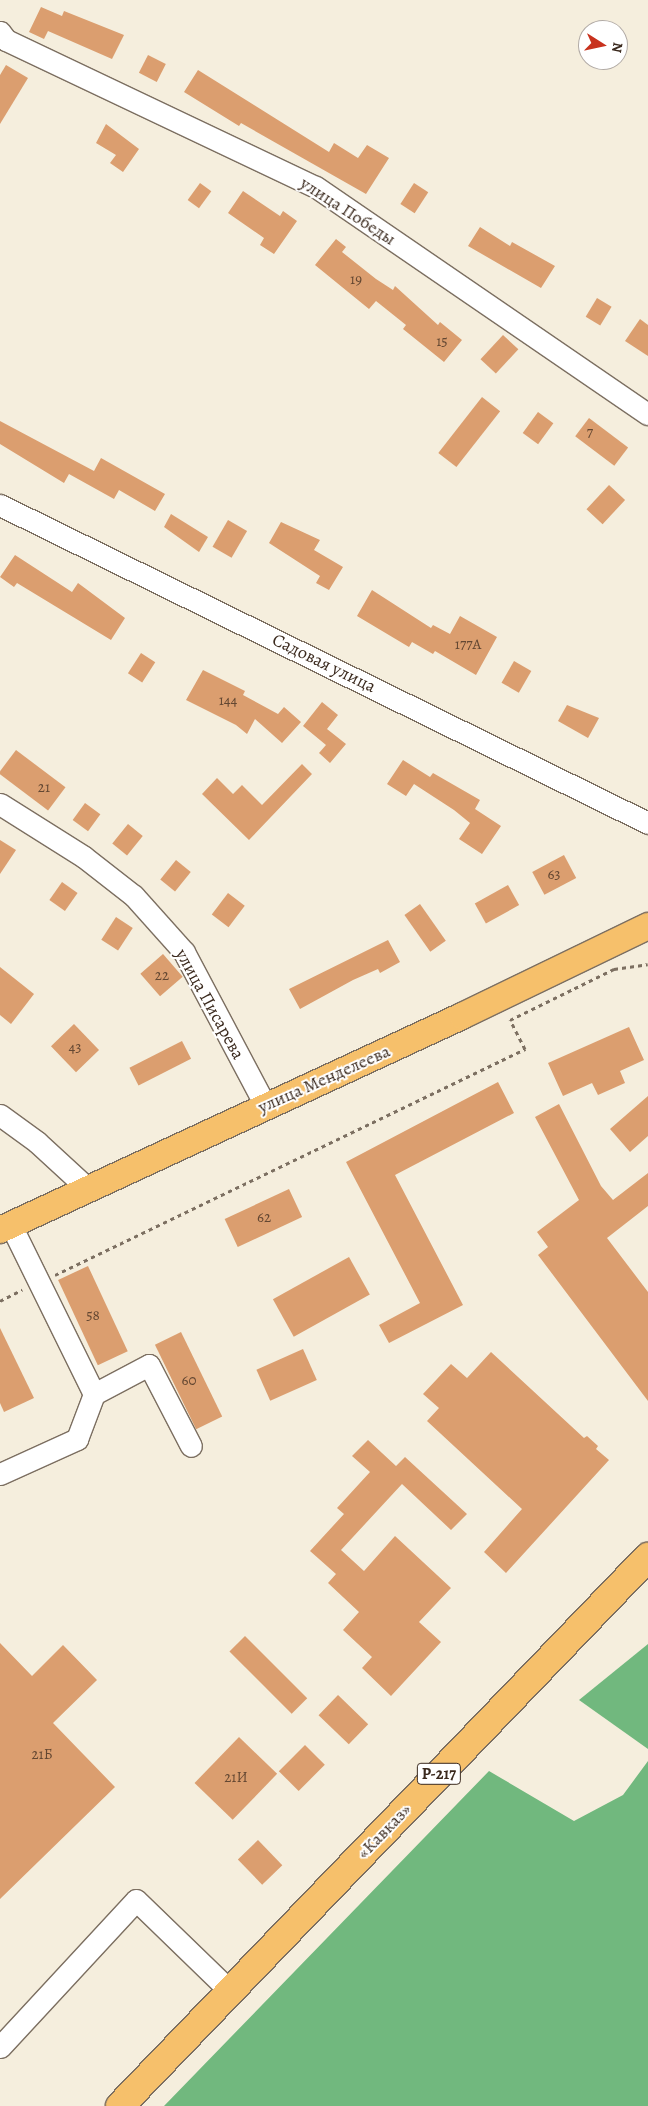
<!DOCTYPE html>
<html>
<head>
<meta charset="utf-8">
<style>
  body { margin:0 }
  #map { position:relative; width:648px; height:2106px; overflow:hidden; background:#f5eedd; font-family:Alegreya,serif }
  div>[style] { position:absolute }
  .forest>* { inset:0; background:#71b87e }
  .building>* { inset:0; background:#db9e6f; transform-origin:0 0 }
  .path>* { height:3px; margin-top:-1.5px; transform-origin:0; background:repeating-linear-gradient(90deg,#7c6f61 0 4px,transparent 0 8px) }
  .roads { filter:drop-shadow(1px 0 #7c6f61) drop-shadow(-1px 0 #7c6f61) drop-shadow(0 1px #7c6f61) drop-shadow(0 -1px #7c6f61) }
  .minor>* { height:21px; margin:-10.5px; padding:0 10.5px; transform-origin:10.5px; border-radius:10.5px; background:#fff }
  .major>* { height:26px; margin:-13px; padding:0 13px; transform-origin:13px; border-radius:13px; background:#f6c06b }
  .highway>* { height:28px; margin:-14px; padding:0 14px; transform-origin:14px; border-radius:14px; background:#f6c06b }
  span { translate:-50% -50%; white-space:nowrap; text-align:center; line-height:1.15; -webkit-text-stroke:4px #fff; paint-order:stroke }
  .number-label { font-size:15px; color:#634732 }
  .number-label span { -webkit-text-stroke-width:0 }
  .shield-label span { padding:1px 4px; background:#fff; border:1px solid; border-radius:4px; -webkit-text-stroke-width:0 }
  .shield-label { font-size:16px; color:#3b2a1e; font-weight:700 }
  .street-label { font-size:18px; color:#3b2a1e }
  .north { position:absolute; left:578px; top:20px; width:50px; height:50px; box-sizing:border-box; background:#fff; border:1px solid #b1aaa5; border-radius:50%; rotate:100deg; font-size:14px; font-weight:700; line-height:20px; text-align:center; color:#3b2a1e }
  .north::after { content:''; display:block; margin:auto; width:18px; height:22px; background:#c8321e; clip-path:polygon(50% 0,100% 100%,50% 72%,0 100%) }
</style>
</head>
<body>
<div id="map">
  <div class="forest">
    <i style="clip-path:polygon(648px 1644px,648px 1749px,579px 1700px)"></i>
    <i style="clip-path:polygon(648px 1761px,648px 2106px,164px 2106px,489px 1771px,574px 1821px,623px 1795px)"></i>
  </div>
  <div class="building">
    <i style="clip-path:polygon(41px 7px,62px 16px,64px 11px,124px 35px,112px 59px,48px 31px,44px 39px,29px 32px)"></i>
    <i style="left:148px;top:55px;width:20px;height:20px;rotate:27deg"></i>
    <i style="clip-path:polygon(6px 65px,28px 78px,0 124px,0 75px)"></i>
    <i style="clip-path:polygon(198px 70px,329px 152px,334px 143px,358px 158px,367px 145px,389px 158px,366px 194px,241px 123px,239px 126px,184px 92px)"></i>
    <i style="clip-path:polygon(106px 124px,139px 149px,123px 172px,110px 163px,116px 155px,96px 143px)"></i>
    <i style="left:200px;top:183px;width:14px;height:21px;rotate:36deg"></i>
    <i style="left:414px;top:183px;width:17px;height:25px;rotate:33deg"></i>
    <i style="clip-path:polygon(243px 191px,280px 216px,283px 211px,297px 221px,274px 254px,260px 245px,264px 238px,228px 213px)"></i>
    <i style="clip-path:polygon(480px 227px,510px 246px,512px 242px,555px 266px,541px 288px,468px 246px)"></i>
    <i style="clip-path:polygon(336px 239px,346px 247px,342px 252px,376px 279px,393px 290px,395px 286px,438px 325px,440px 322px,462px 340px,444px 362px,403px 329px,406px 325px,376px 301px,369px 309px,315px 265px)"></i>
    <i style="left:597px;top:298px;width:17px;height:22px;rotate:31deg"></i>
    <i style="clip-path:polygon(640px 319px,648px 325px,648px 356px,625px 341px)"></i>
    <i style="left:503px;top:335px;width:21px;height:33px;rotate:43deg"></i>
    <i style="left:482px;top:397px;width:23px;height:71px;rotate:38deg"></i>
    <i style="left:538px;top:412px;width:19px;height:26px;rotate:36deg"></i>
    <i style="left:589px;top:418px;width:49px;height:23px;rotate:37deg"></i>
    <i style="clip-path:polygon(0 421px,94px 471px,101px 458px,165px 494px,155px 511px,119px 490px,114px 499px,69px 474px,64px 483px,0 444px)"></i>
    <i style="left:609px;top:485px;width:22px;height:33px;rotate:43deg"></i>
    <i style="clip-path:polygon(171px 514px,208px 537px,199px 552px,164px 527px)"></i>
    <i style="left:228px;top:520px;width:22px;height:31px;rotate:30deg"></i>
    <i style="clip-path:polygon(281px 522px,320px 540px,314px 550px,343px 567px,329px 590px,316px 583px,320px 576px,269px 543px)"></i>
    <i style="clip-path:polygon(15px 555px,72px 592px,78px 583px,125px 618px,111px 640px,17px 583px,14px 587px,0 577px)"></i>
    <i style="clip-path:polygon(372px 590px,431px 628px,433px 625px,450px 634px,460px 616px,497px 637px,476px 675px,435px 651px,433px 654px,412px 642px,409px 647px,357px 616px)"></i>
    <i style="left:141px;top:653px;width:17px;height:24px;rotate:33deg"></i>
    <i style="left:514px;top:661px;width:20px;height:25px;rotate:30deg"></i>
    <i style="clip-path:polygon(203px 670px,245px 691px,243px 695px,278px 714px,284px 707px,301px 722px,282px 743px,255px 719px,247px 734px,236px 725px,186px 700px)"></i>
    <i style="clip-path:polygon(322px 702px,338px 715px,327px 729px,346px 744px,330px 763px,319px 753px,326px 745px,303px 726px)"></i>
    <i style="clip-path:polygon(567px 705px,599px 718px,588px 738px,558px 721px)"></i>
    <i style="left:16px;top:750px;width:62px;height:29px;rotate:37deg"></i>
    <i style="clip-path:polygon(403px 760px,430px 777px,433px 773px,480px 800px,475px 809px,501px 826px,482px 854px,459px 839px,470px 823px,454px 810px,414px 784px,406px 796px,387px 784px)"></i>
    <i style="clip-path:polygon(302px 764px,312px 774px,249px 840px,202px 794px,217px 778px,233px 794px,242px 785px,262px 805px)"></i>
    <i style="left:85px;top:803px;width:19px;height:21px;rotate:36deg"></i>
    <i style="left:128px;top:824px;width:19px;height:25px;rotate:39deg"></i>
    <i style="clip-path:polygon(0 840px,16px 850px,0 874px)"></i>
    <i style="left:564px;top:855px;width:26px;height:36px;rotate:62deg"></i>
    <i style="left:176px;top:860px;width:19px;height:25px;rotate:39deg"></i>
    <i style="left:62px;top:882px;width:19px;height:22px;rotate:35deg"></i>
    <i style="left:508px;top:885px;width:23px;height:38px;rotate:61deg"></i>
    <i style="left:228px;top:893px;width:21px;height:27px;rotate:37deg"></i>
    <i style="left:420px;top:904px;width:45px;height:19px;rotate:55deg"></i>
    <i style="left:116px;top:917px;width:20px;height:27px;rotate:33deg"></i>
    <i style="clip-path:polygon(388px 940px,400px 962px,380px 973px,378px 969px,353px 980px,300px 1009px,289px 989px)"></i>
    <i style="left:163px;top:954px;width:30px;height:30px;rotate:49deg"></i>
    <i style="clip-path:polygon(0 967px,34px 994px,11px 1024px,0 1015px)"></i>
    <i style="left:74px;top:1024px;width:36px;height:32px;rotate:46deg"></i>
    <i style="clip-path:polygon(629px 1027px,644px 1060px,620px 1071px,625px 1083px,598px 1095px,592px 1083px,563px 1096px,548px 1063px)"></i>
    <i style="left:182px;top:1041px;width:20px;height:59px;rotate:63deg"></i>
    <i style="clip-path:polygon(498px 1082px,514px 1113px,395px 1175px,463px 1305px,389px 1343px,379px 1325px,420px 1303px,346px 1162px)"></i>
    <i style="clip-path:polygon(648px 1096px,648px 1136px,630px 1152px,610px 1129px)"></i>
    <i style="clip-path:polygon(559px 1104px,601px 1186px,613px 1200px,648px 1173px,648px 1206px,607px 1238px,648px 1292px,648px 1401px,538px 1255px,548px 1247px,537px 1232px,579px 1200px,535px 1117px)"></i>
    <i style="left:289px;top:1189px;width:31px;height:71px;rotate:65deg"></i>
    <i style="left:349px;top:1257px;width:43px;height:87px;rotate:61deg"></i>
    <i style="left:88px;top:1266px;width:94px;height:33px;rotate:65deg"></i>
    <i style="clip-path:polygon(0 1328px,34px 1398px,4px 1412px,0 1403px)"></i>
    <i style="left:181px;top:1332px;width:94px;height:29px;rotate:64deg"></i>
    <i style="left:303px;top:1349px;width:34px;height:51px;rotate:66deg"></i>
    <i style="clip-path:polygon(491px 1352px,584px 1438px,587px 1436px,598px 1446px,596px 1449px,609px 1460px,506px 1573px,484px 1552px,522px 1509px,427px 1421px,439px 1408px,423px 1394px,451px 1364px,467px 1378px)"></i>
    <i style="clip-path:polygon(368px 1440px,396px 1466px,405px 1457px,467px 1514px,451px 1530px,402px 1484px,341px 1550px,364px 1571px,395px 1536px,451px 1588px,419px 1622px,441px 1642px,391px 1696px,362px 1668px,372px 1657px,343px 1630px,359px 1612px,328px 1583px,336px 1574px,310px 1551px,344px 1514px,337px 1508px,370px 1472px,352px 1456px)"></i>
    <i style="left:245px;top:1636px;width:88px;height:22px;rotate:45deg"></i>
    <i style="clip-path:polygon(0 1643px,32px 1676px,63px 1645px,97px 1680px,53px 1723px,115px 1787px,0 1899px)"></i>
    <i style="left:338px;top:1695px;width:42px;height:28px;rotate:44deg"></i>
    <i style="left:239px;top:1737px;width:53px;height:64px;rotate:44deg"></i>
    <i style="left:305px;top:1745px;width:28px;height:37px;rotate:45deg"></i>
    <i style="left:258px;top:1840px;width:35px;height:28px;rotate:46deg"></i>
  </div>
  <div class="path">
    <i style="left:55px;top:1275px;width:522px;rotate:-25.68deg"></i>
    <i style="left:525px;top:1049px;width:33px;rotate:-117deg"></i>
    <i style="left:510px;top:1020px;width:116px;rotate:-26.1deg"></i>
    <i style="left:614px;top:969px;width:34px;rotate:-8deg"></i>
    <i style="left:0;top:1301px;width:25px;rotate:-27deg"></i>
  </div>
  <div class="roads">
    <div class="minor">
      <i style="left:0;top:32px;width:10px;rotate:53deg"></i>
      <i style="left:6px;top:40px;width:343px;rotate:25.4deg"></i>
      <i style="left:316px;top:187px;width:402px;rotate:34.4deg"></i>
      <i style="left:0;top:505px;width:722px;rotate:26.14deg"></i>
      <i style="left:0;top:804px;width:99px;rotate:32.2deg"></i>
      <i style="left:84px;top:857px;width:63px;rotate:38deg"></i>
      <i style="left:134px;top:896px;width:75px;rotate:48.2deg"></i>
      <i style="left:184px;top:952px;width:173px;rotate:62.1deg"></i>
      <i style="left:0;top:1115px;width:46px;rotate:36.1deg"></i>
      <i style="left:37px;top:1142px;width:68px;rotate:42.6deg"></i>
      <i style="left:94px;top:1394px;width:62px;rotate:-27.8deg"></i>
      <i style="left:149px;top:1365px;width:91px;rotate:62.6deg"></i>
      <i style="left:0;top:1474px;width:85px;rotate:-24.4deg"></i>
      <i style="left:77px;top:1439px;width:48px;rotate:-69.3deg"></i>
      <i style="left:94px;top:1394px;width:188px;rotate:-116.2deg"></i>
      <i style="left:0;top:2047px;width:200px;rotate:-47.2deg"></i>
      <i style="left:136px;top:1900px;width:131px;rotate:44.1deg"></i>
    </div>
    <div class="major">
      <i style="left:0;top:1230px;width:509px;rotate:-24.85deg"></i>
      <i style="left:462px;top:1016px;width:207px;rotate:-25.8deg"></i>
    </div>
    <div class="highway">
      <i style="left:120px;top:2106px;width:762px;rotate:-46.12deg"></i>
    </div>
  </div>
  <div class="number-label">
    <span style="left:356px;top:280px">19</span>
    <span style="left:442px;top:342px">15</span>
    <span style="left:590px;top:433px">7</span>
    <span style="left:468px;top:645px">177А</span>
    <span style="left:228px;top:701px">144</span>
    <span style="left:44px;top:788px">21</span>
    <span style="left:554px;top:875px">63</span>
    <span style="left:162px;top:976px">22</span>
    <span style="left:75px;top:1048px">43</span>
    <span style="left:264px;top:1218px">62</span>
    <span style="left:93px;top:1316px">58</span>
    <span style="left:189px;top:1381px">60</span>
    <span style="left:42px;top:1755px">21Б</span>
    <span style="left:236px;top:1778px">21И</span>
  </div>
  <div class="shield-label">
    <span style="left:439px;top:1774px">Р-217</span>
  </div>
  <div class="street-label">
    <span style="left:348px;top:211px;rotate:33deg">улица Победы</span>
    <span style="left:324px;top:663px;rotate:26deg">Садовая улица</span>
    <span style="left:210px;top:1004px;rotate:61deg">улица Писарева</span>
    <span style="left:324px;top:1079px;rotate:-24deg">улица Менделеева</span>
    <span style="left:384px;top:1831px;rotate:-46deg">«Кавказ»</span>
  </div>
  <div class="north">N</div>
</div>
</body>
</html>
